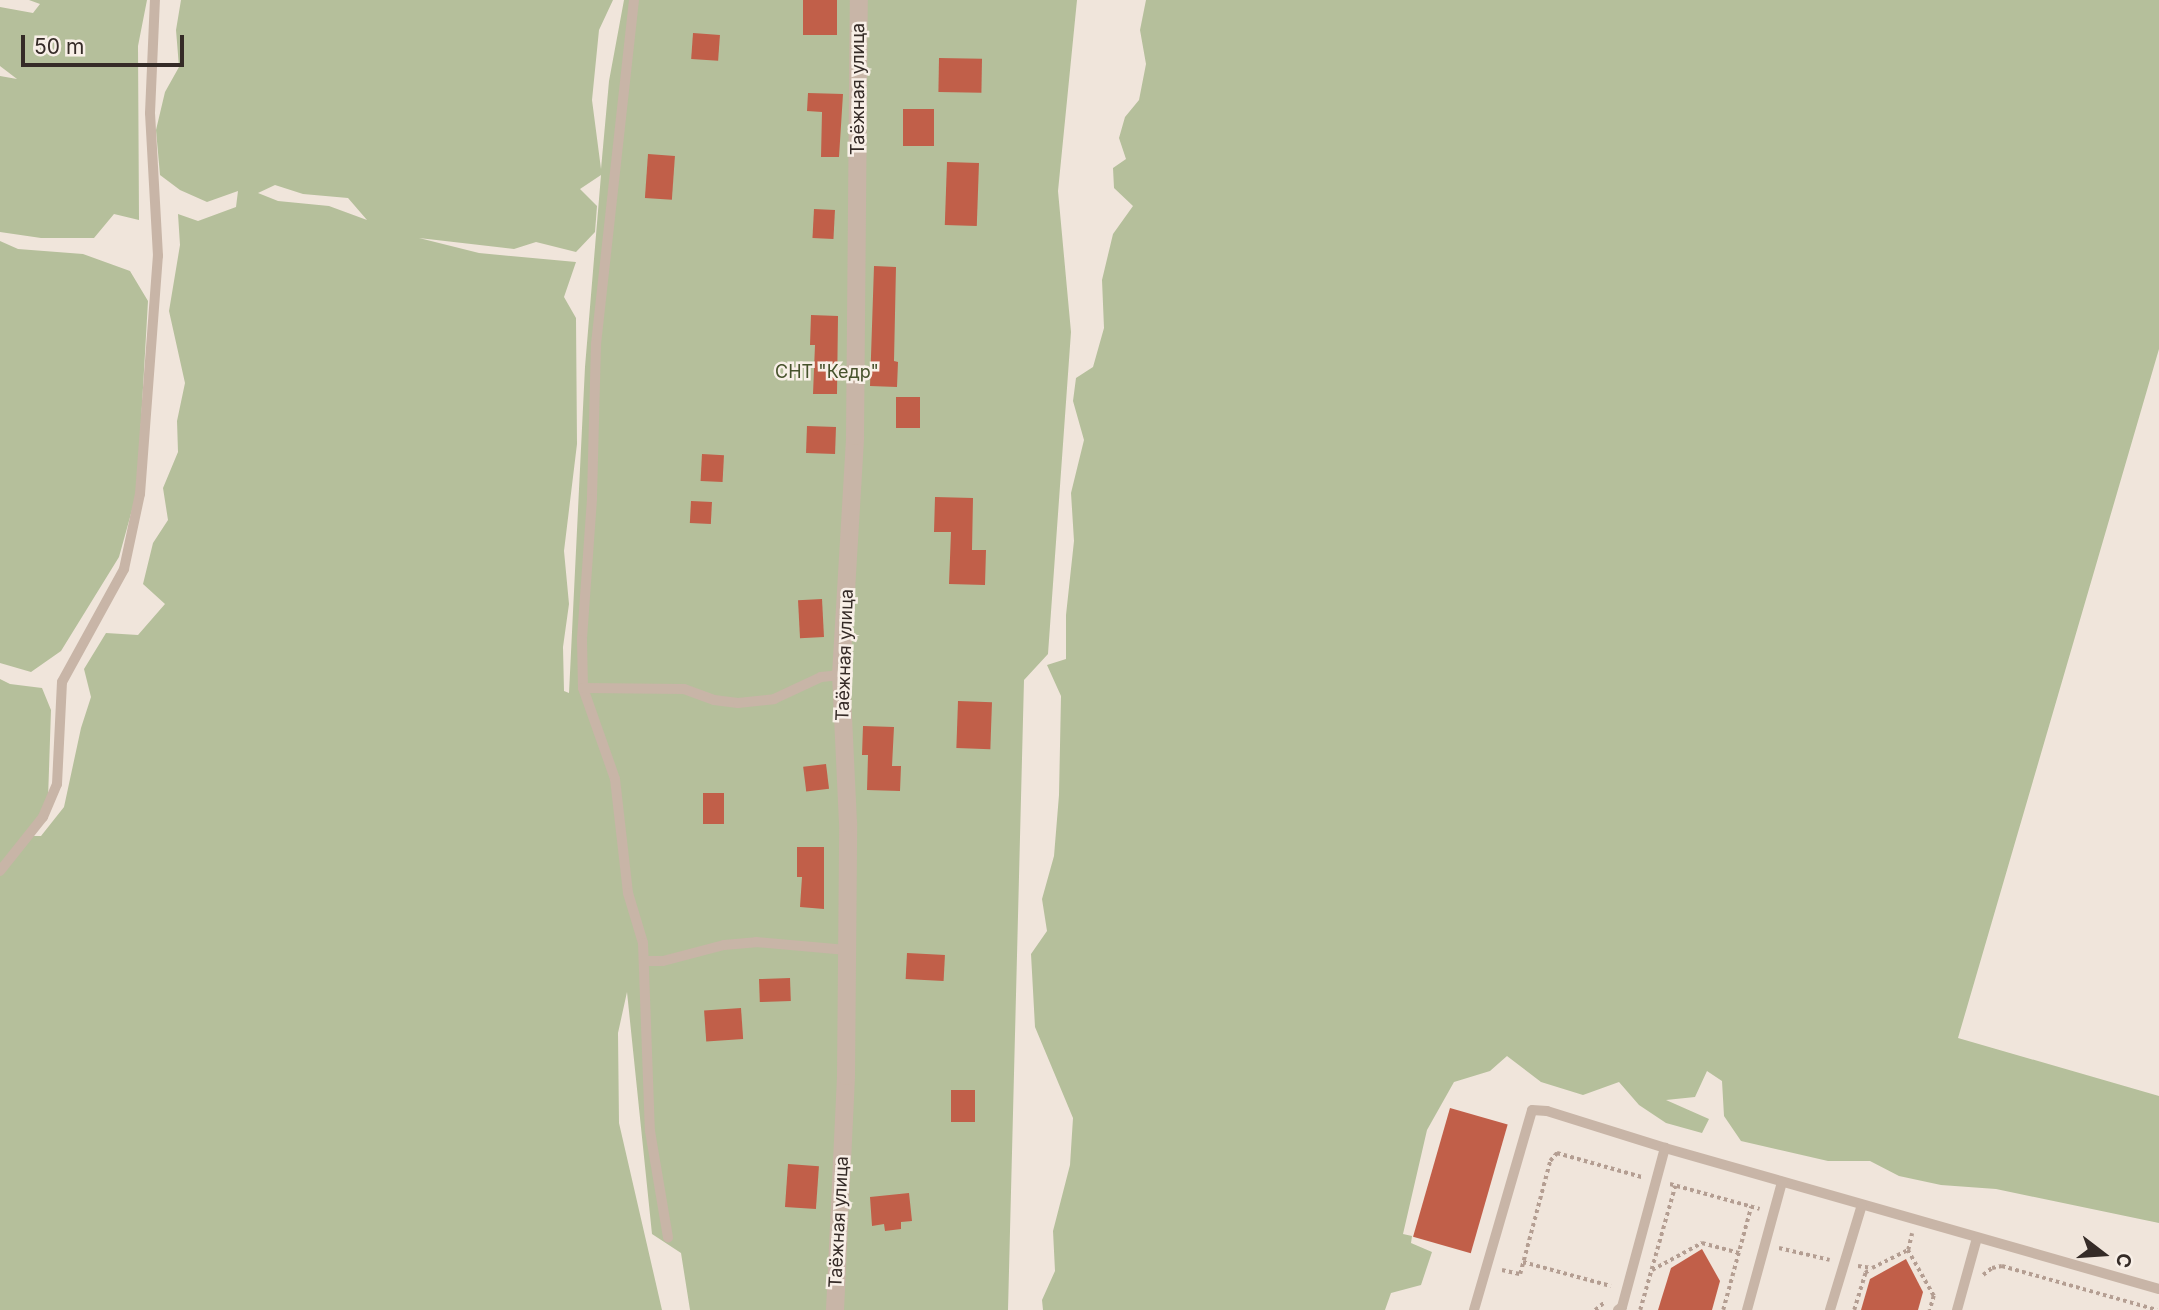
<!DOCTYPE html>
<html>
<head>
<meta charset="utf-8">
<style>
  body { margin:0 }
  #map { position:relative; width:2159px; height:1310px; overflow:hidden; background:#f0e5db; font-family:Inter,sans-serif }
  div>[style] { position:absolute }
  .green>* { inset:0; background:#b5bf9b }
  .building>* { inset:0; background:#c15f49; transform-origin:0 0 }
  .path>* { height:3.5px; margin-top:-1.75px; transform-origin:0; background:repeating-linear-gradient(90deg,#b49e92 0 3.5px,transparent 0 7px) }
  .lane>* { height:10px; margin:-5px; padding:0 5px; transform-origin:5px; border-radius:5px; background:#c8b5a7 }
  .street>* { height:18px; margin:-9px; padding:0 9px; transform-origin:9px; border-radius:9px; background:#c8b5a7 }
  span { translate:-50% -50%; white-space:nowrap; text-align:center; line-height:1.15; -webkit-text-stroke:5px #f8efe7; paint-order:stroke }
  .street-label { font-size:18px; color:#352b27 }
  .park-label { font-size:18px; color:#46522c }
  .north { position:absolute; left:2068px; top:1219px; width:70px; height:70px; -webkit-text-stroke:5px #f8efe7; paint-order:stroke; rotate:107deg; font-size:19px; font-weight:700; line-height:28px; text-align:center; color:#352b27 }
  .north::after { content:''; display:block; margin:auto; width:24px; height:32px; background:#352b27; clip-path:polygon(50% 0,100% 100%,50% 72%,0 100%) }
  .scale { position:absolute; left:21px; top:35px; width:163px; height:32px; box-sizing:border-box; border:4px solid #352b27; border-top:0; padding-left:9px; font-size:21px; line-height:24px; white-space:nowrap; color:#352b27; -webkit-text-stroke:5px #f8efe7; paint-order:stroke }
</style>
</head>
<body>
<div id="map">
  <div class="green">
    <i style="clip-path:polygon(29px 0,147px 0,138px 46px,139px 220px,114px 214px,94px 238px,41px 238px,0 232px,0 76px,17px 79px,0 66px,0 7px,33px 13px,40px 4px)"></i>
    <i style="clip-path:polygon(evenodd,181px 0,613px 0,599px 30px,592px 100px,601px 169px,609px 81px,624px 0,1077px 0,1058px 191px,1071px 332px,1048px 654px,1024px 680px,1008px 1310px,690px 1310px,681px 1253px,652px 1234px,627px 992px,618px 1033px,619px 1123px,662px 1310px,0 1310px,0 679px,10px 684px,42px 688px,51px 710px,48px 799px,28px 836px,41px 836px,64px 807px,81px 728px,91px 697px,84px 669px,106px 633px,138px 635px,165px 604px,143px 584px,153px 543px,168px 520px,163px 488px,178px 452px,177px 421px,185px 383px,169px 311px,180px 245px,178px 214px,198px 221px,236px 207px,238px 191px,207px 202px,180px 190px,160px 175px,156px 130px,165px 92px,179px 67px,176px 30px,181px 0,601px 175px,585px 367px,569px 693px,564px 691px,563px 647px,569px 604px,564px 551px,577px 444px,576px 318px,564px 297px,576px 262px,479px 253px,419px 238px,514px 249px,536px 242px,576px 252px,595px 232px,597px 206px,580px 189px,601px 175px,181px 0,275px 185px,303px 194px,348px 198px,367px 220px,329px 206px,278px 201px,258px 193px,275px 185px)"></i>
    <i style="clip-path:polygon(1146px 0,2159px 0,2159px 349px,1958px 1038px,2159px 1096px,2159px 1223px,1996px 1189px,1941px 1185px,1899px 1176px,1870px 1161px,1828px 1161px,1741px 1141px,1724px 1116px,1722px 1081px,1707px 1071px,1695px 1097px,1666px 1100px,1709px 1119px,1702px 1133px,1666px 1123px,1639px 1105px,1619px 1082px,1583px 1095px,1541px 1082px,1507px 1056px,1490px 1071px,1454px 1082px,1427px 1130px,1403px 1234px,1412px 1236px,1411px 1243px,1432px 1252px,1421px 1285px,1391px 1293px,1385px 1310px,1043px 1310px,1042px 1300px,1055px 1271px,1053px 1231px,1070px 1165px,1073px 1118px,1035px 1027px,1031px 954px,1047px 931px,1042px 899px,1054px 856px,1059px 795px,1061px 696px,1047px 665px,1066px 659px,1066px 615px,1074px 541px,1071px 493px,1084px 440px,1073px 401px,1076px 378px,1093px 367px,1104px 328px,1102px 280px,1113px 234px,1133px 206px,1114px 188px,1113px 168px,1126px 159px,1119px 138px,1125px 117px,1139px 100px,1146px 64px,1140px 30px)"></i>
    <i style="clip-path:polygon(0 241px,18px 249px,83px 254px,130px 271px,148px 301px,137px 492px,119px 557px,61px 651px,31px 672px,0 663px)"></i>
  </div>
  <div class="building">
    <i style="left:803px;top:0;width:34px;height:35px"></i>
    <i style="left:693px;top:33px;width:27px;height:26px;rotate:4deg"></i>
    <i style="left:939px;top:58px;width:43px;height:34px;rotate:1deg"></i>
    <i style="clip-path:polygon(808px 93px,843px 94px,839px 157px,821px 157px,822px 112px,807px 111px)"></i>
    <i style="left:903px;top:109px;width:31px;height:37px"></i>
    <i style="left:648px;top:154px;width:27px;height:44px;rotate:4deg"></i>
    <i style="left:947px;top:162px;width:32px;height:63px;rotate:2deg"></i>
    <i style="left:814px;top:209px;width:21px;height:29px;rotate:3deg"></i>
    <i style="clip-path:polygon(874px 266px,896px 267px,894px 361px,898px 362px,897px 387px,870px 386px)"></i>
    <i style="clip-path:polygon(811px 315px,838px 316px,837px 394px,813px 394px,815px 345px,810px 345px)"></i>
    <i style="left:896px;top:397px;width:24px;height:31px"></i>
    <i style="left:807px;top:426px;width:29px;height:27px;rotate:2deg"></i>
    <i style="left:702px;top:454px;width:22px;height:27px;rotate:3deg"></i>
    <i style="clip-path:polygon(935px 497px,973px 498px,972px 550px,986px 550px,985px 585px,949px 584px,951px 532px,934px 532px)"></i>
    <i style="left:691px;top:501px;width:21px;height:22px;rotate:3deg"></i>
    <i style="left:822px;top:599px;width:38px;height:24px;rotate:87deg"></i>
    <i style="left:958px;top:701px;width:34px;height:47px;rotate:2deg"></i>
    <i style="clip-path:polygon(863px 726px,894px 727px,892px 766px,901px 766px,900px 791px,867px 790px,868px 755px,862px 755px)"></i>
    <i style="left:826px;top:764px;width:25px;height:23px;rotate:83deg"></i>
    <i style="left:703px;top:793px;width:21px;height:31px"></i>
    <i style="clip-path:polygon(797px 847px,824px 847px,824px 909px,800px 907px,802px 877px,797px 877px)"></i>
    <i style="left:907px;top:953px;width:38px;height:26px;rotate:3deg"></i>
    <i style="left:790px;top:978px;width:23px;height:31px;rotate:88deg"></i>
    <i style="left:741px;top:1008px;width:31px;height:37px;rotate:86deg"></i>
    <i style="left:951px;top:1090px;width:24px;height:32px"></i>
    <i style="left:1450px;top:1108px;width:60px;height:134px;rotate:16deg"></i>
    <i style="left:788px;top:1164px;width:31px;height:43px;rotate:4deg"></i>
    <i style="clip-path:polygon(909px 1193px,912px 1221px,901px 1222px,901px 1229px,885px 1231px,884px 1224px,872px 1226px,870px 1197px)"></i>
    <i style="clip-path:polygon(1702px 1249px,1720px 1281px,1712px 1310px,1658px 1310px,1671px 1268px)"></i>
    <i style="clip-path:polygon(1906px 1259px,1923px 1292px,1918px 1310px,1861px 1310px,1870px 1279px)"></i>
  </div>
  <div class="path">
    <i style="left:1670px;top:1184px;width:93px;rotate:15.5deg"></i>
    <i style="left:1779px;top:1248px;width:52px;rotate:13.2deg"></i>
    <i style="left:1908px;top:1250px;width:53px;rotate:60.5deg"></i>
    <i style="left:1934px;top:1296px;width:15px;rotate:106deg"></i>
    <i style="left:1523px;top:1262px;width:91px;rotate:15.3deg"></i>
    <i style="left:1858px;top:1266px;width:14px;rotate:8deg"></i>
    <i style="left:1872px;top:1268px;width:40px;rotate:-26.6deg"></i>
    <i style="left:1908px;top:1250px;width:17px;rotate:-77deg"></i>
    <i style="left:1502px;top:1270px;width:18px;rotate:13deg"></i>
    <i style="left:1520px;top:1274px;width:117px;rotate:-75.1deg"></i>
    <i style="left:1550px;top:1161px;width:11px;rotate:-49deg"></i>
    <i style="left:1557px;top:1153px;width:88px;rotate:15.8deg"></i>
    <i style="left:1652px;top:1270px;width:57px;rotate:-28.4deg"></i>
    <i style="left:1702px;top:1243px;width:39px;rotate:15deg"></i>
    <i style="left:1983px;top:1275px;width:11px;rotate:-38deg"></i>
    <i style="left:1992px;top:1268px;width:10px;rotate:-11deg"></i>
    <i style="left:2002px;top:1266px;width:161px;rotate:15.8deg"></i>
    <i style="left:1595px;top:1310px;width:13px;rotate:-39deg"></i>
    <i style="left:1640px;top:1310px;width:129px;rotate:-74.2deg"></i>
    <i style="left:1723px;top:1310px;width:107px;rotate:-74.8deg"></i>
    <i style="left:1854px;top:1310px;width:39px;rotate:-73deg"></i>
    <i style="left:1865px;top:1273px;width:7px;rotate:-34deg"></i>
  </div>
  <div class="lane">
    <i style="left:634px;top:0;width:346px;rotate:96.3deg"></i>
    <i style="left:596px;top:344px;width:155px;rotate:91.5deg"></i>
    <i style="left:592px;top:499px;width:141px;rotate:94.1deg"></i>
    <i style="left:582px;top:640px;width:48px;rotate:88.8deg"></i>
    <i style="left:583px;top:688px;width:96px;rotate:70.6deg"></i>
    <i style="left:615px;top:779px;width:115px;rotate:83.5deg"></i>
    <i style="left:628px;top:893px;width:52px;rotate:73.3deg"></i>
    <i style="left:643px;top:943px;width:188px;rotate:87.9deg"></i>
    <i style="left:650px;top:1131px;width:108px;rotate:80.4deg"></i>
    <i style="left:583px;top:688px;width:101px;rotate:0.6deg"></i>
    <i style="left:684px;top:689px;width:32px;rotate:20deg"></i>
    <i style="left:714px;top:700px;width:24px;rotate:7deg"></i>
    <i style="left:738px;top:703px;width:36px;rotate:-6deg"></i>
    <i style="left:774px;top:699px;width:52px;rotate:-25.1deg"></i>
    <i style="left:821px;top:677px;width:20px;rotate:-6deg"></i>
    <i style="left:0;top:871px;width:69px;rotate:-51.5deg"></i>
    <i style="left:43px;top:817px;width:36px;rotate:-67deg"></i>
    <i style="left:57px;top:784px;width:102px;rotate:-87.2deg"></i>
    <i style="left:62px;top:682px;width:129px;rotate:-61.2deg"></i>
    <i style="left:124px;top:569px;width:77px;rotate:-78deg"></i>
    <i style="left:140px;top:494px;width:239px;rotate:-85.7deg"></i>
    <i style="left:158px;top:256px;width:143px;rotate:-93.2deg"></i>
    <i style="left:150px;top:113px;width:113px;rotate:-87.5deg"></i>
    <i style="left:644px;top:961px;width:19px"></i>
    <i style="left:663px;top:961px;width:63px;rotate:-14.7deg"></i>
    <i style="left:724px;top:945px;width:32px;rotate:-5deg"></i>
    <i style="left:756px;top:942px;width:91px;rotate:5deg"></i>
    <i style="left:1474px;top:1310px;width:208px;rotate:-73.8deg"></i>
    <i style="left:1532px;top:1110px;width:15px;rotate:4deg"></i>
    <i style="left:1547px;top:1111px;width:124px;rotate:17.4deg"></i>
    <i style="left:1665px;top:1148px;width:514px;rotate:15.93deg"></i>
    <i style="left:1618px;top:1310px;width:5px;rotate:-37deg"></i>
    <i style="left:1622px;top:1307px;width:165px;rotate:-74.9deg"></i>
    <i style="left:1747px;top:1310px;width:133px;rotate:-74.7deg"></i>
    <i style="left:1830px;top:1310px;width:110px;rotate:-73.1deg"></i>
    <i style="left:1957px;top:1310px;width:75px;rotate:-74.5deg"></i>
  </div>
  <div class="street">
    <i style="left:835px;top:1310px;width:234px;rotate:-87.3deg"></i>
    <i style="left:846px;top:1076px;width:253px;rotate:-89.5deg"></i>
    <i style="left:848px;top:823px;width:148px;rotate:-92.7deg"></i>
    <i style="left:841px;top:675px;width:239px;rotate:-86.6deg"></i>
    <i style="left:855px;top:436px;width:436px;rotate:-89.5deg"></i>
  </div>
  <div class="street-label">
    <span style="left:858px;top:89px;rotate:-90deg">Таёжная улица</span>
    <span style="left:845px;top:655px;rotate:-88deg">Таёжная улица</span>
    <span style="left:839px;top:1222px;rotate:-87deg">Таёжная улица</span>
  </div>
  <div class="park-label">
    <span style="left:827px;top:372px">СНТ "Кедр"</span>
  </div>
  <div class="north">С</div>
  <div class="scale">50 m</div>
</div>
</body>
</html>
